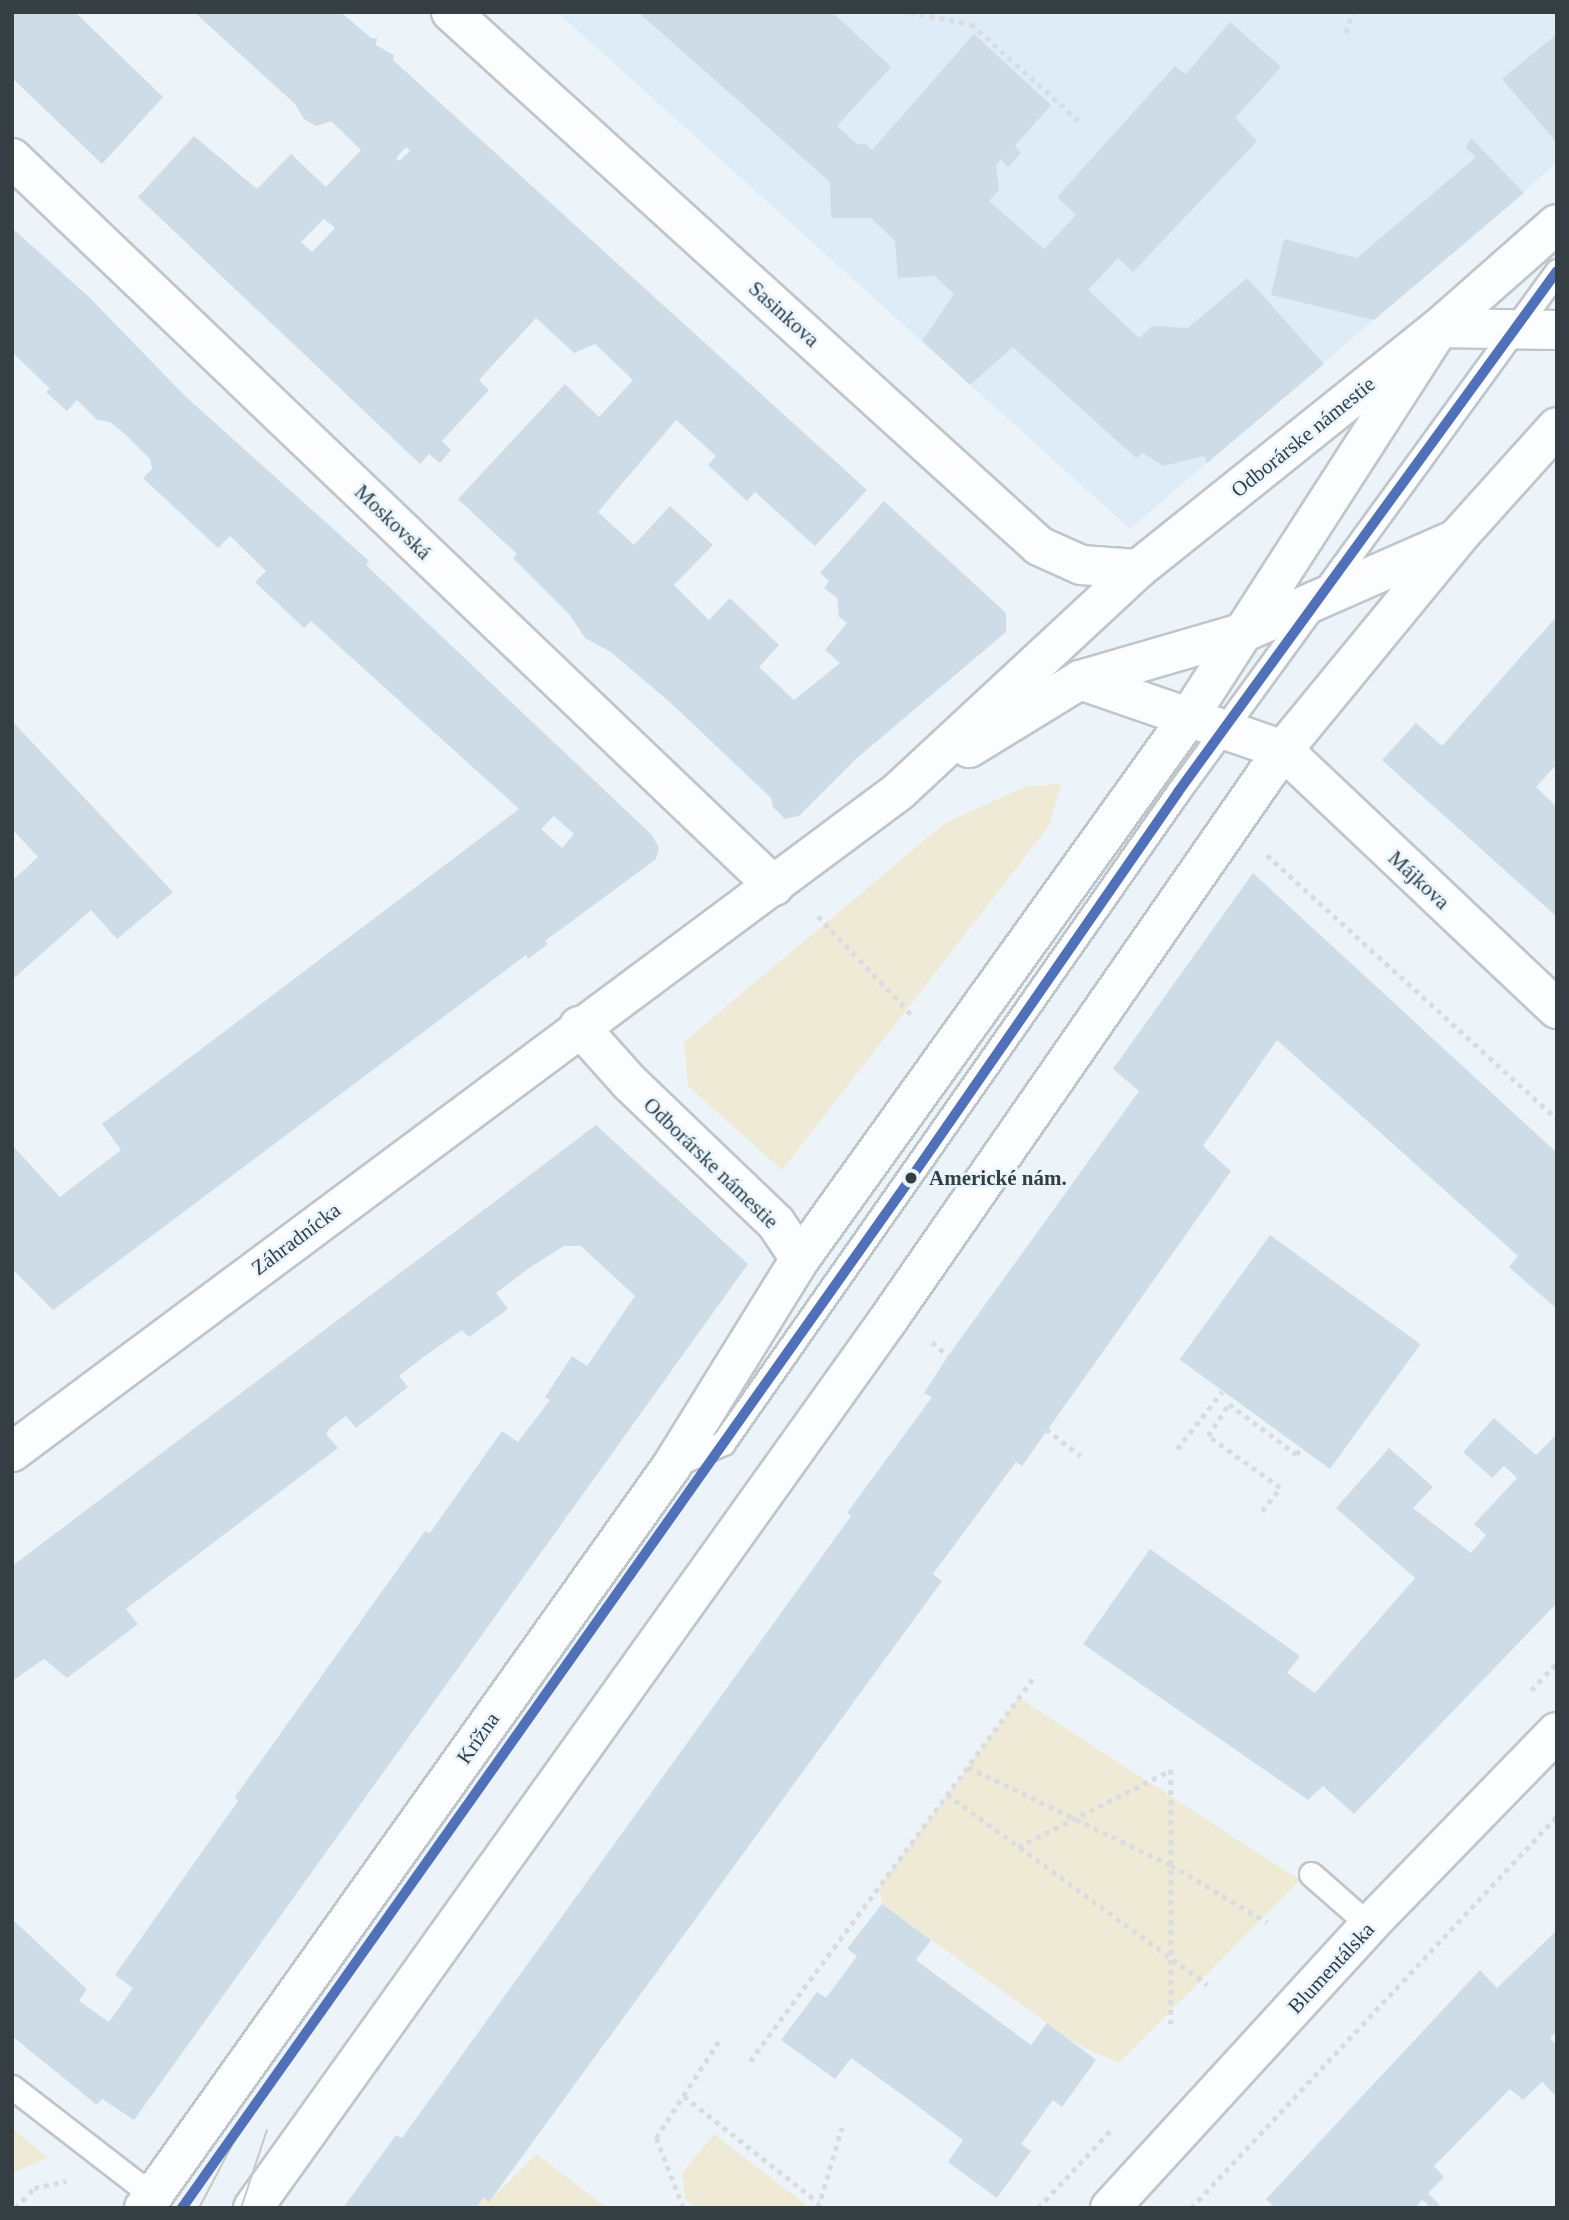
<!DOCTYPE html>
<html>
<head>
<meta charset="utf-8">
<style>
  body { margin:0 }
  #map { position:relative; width:1569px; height:2220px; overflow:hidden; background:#edf4f9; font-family:"Times New Roman",serif }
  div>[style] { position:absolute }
  .built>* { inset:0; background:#ddecf7 }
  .green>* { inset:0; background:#eeead6 }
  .building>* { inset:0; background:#cddce6; transform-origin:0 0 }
  .path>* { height:4.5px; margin-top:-2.25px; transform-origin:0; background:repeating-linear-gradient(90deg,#dadddf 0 5px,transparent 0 10px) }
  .roads { filter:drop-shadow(2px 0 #bfc6cb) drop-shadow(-2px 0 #bfc6cb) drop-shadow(0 2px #bfc6cb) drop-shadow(0 -2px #bfc6cb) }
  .service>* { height:23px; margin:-11.5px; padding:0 11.5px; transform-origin:11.5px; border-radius:11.5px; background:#fcfdfe }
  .minor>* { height:38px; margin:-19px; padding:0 19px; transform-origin:19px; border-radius:19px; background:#fcfdfe }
  .tertiary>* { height:38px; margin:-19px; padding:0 19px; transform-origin:19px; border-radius:19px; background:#fcfdfe }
  .tram>* { height:2px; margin:-1px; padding:0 1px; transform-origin:1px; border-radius:1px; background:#c5c7c9 }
  .tram-1>* { height:10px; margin:-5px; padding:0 5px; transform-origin:5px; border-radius:5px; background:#5071b9 }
  .dots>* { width:19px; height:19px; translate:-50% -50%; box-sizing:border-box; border:4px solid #e8f5fe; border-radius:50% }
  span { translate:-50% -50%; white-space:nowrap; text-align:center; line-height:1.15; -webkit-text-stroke:5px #e8f5fe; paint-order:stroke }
  .street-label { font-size:21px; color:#353e43 }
  .stop-label { font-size:21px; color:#353e43; font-weight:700 }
  .left { translate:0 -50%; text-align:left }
  .frame { position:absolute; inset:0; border:14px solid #353e43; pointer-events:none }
</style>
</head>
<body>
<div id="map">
  <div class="built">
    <i style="clip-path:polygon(557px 12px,1557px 12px,1557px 163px,1130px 529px)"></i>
  </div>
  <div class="green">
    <i style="clip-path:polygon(1061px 784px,1049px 826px,782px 1170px,688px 1086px,684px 1042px,945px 823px,1027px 786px)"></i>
    <i style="clip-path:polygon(1019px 1698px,1300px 1880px,1119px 2063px,1076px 2044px,882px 1904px,879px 1887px)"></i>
    <i style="clip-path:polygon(12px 2128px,48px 2158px,12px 2173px)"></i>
    <i style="clip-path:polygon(714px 2134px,809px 2207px,809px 2208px,697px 2208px,685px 2200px,682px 2173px)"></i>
    <i style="clip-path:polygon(537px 2154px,607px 2208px,476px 2208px,484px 2197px,489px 2201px)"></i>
  </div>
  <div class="building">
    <i style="clip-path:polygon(12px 12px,75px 12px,163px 97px,102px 164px,12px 78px)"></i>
    <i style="clip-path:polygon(evenodd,194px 12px,341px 12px,371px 38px,377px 38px,376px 45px,394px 55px,393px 60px,867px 490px,815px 546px,755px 492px,747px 501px,708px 465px,716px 456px,676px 420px,598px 512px,634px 545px,670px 506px,713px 545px,674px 585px,709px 620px,730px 598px,779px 645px,759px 667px,794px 700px,840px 663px,825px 650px,847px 623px,839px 617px,837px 598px,824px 588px,829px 581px,820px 573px,884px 501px,1006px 613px,1006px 632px,857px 758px,799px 816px,785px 819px,773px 807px,771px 798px,673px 705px,611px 652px,585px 638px,569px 614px,513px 558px,517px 554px,458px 499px,565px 384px,599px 417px,633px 380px,595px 344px,574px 353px,536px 318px,479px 380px,489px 390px,442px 441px,451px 450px,440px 463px,429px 454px,420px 464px,138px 197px,194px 136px,257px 189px,291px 154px,326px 187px,361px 150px,331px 121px,316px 126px,304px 119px,295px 104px,194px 12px,406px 147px,410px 151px,399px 161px,396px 158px,406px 147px,194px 12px,324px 219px,335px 228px,312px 252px,301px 242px,324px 219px)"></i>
    <i style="clip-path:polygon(638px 12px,832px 12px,891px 67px,837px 126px,858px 145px,864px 143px,872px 150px,974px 34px,1051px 105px,1015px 146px,1021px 153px,1008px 167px,1001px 159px,996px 165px,999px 190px,989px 201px,1044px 249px,1076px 215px,1057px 197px,1175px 66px,1186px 74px,1230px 22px,1281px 67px,1235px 118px,1257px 141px,1133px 272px,1118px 258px,1088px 290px,1139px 338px,1152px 326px,1188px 328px,1247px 278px,1324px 364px,1207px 463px,1204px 456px,1163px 466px,1143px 453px,1136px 458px,1013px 347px,970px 385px,922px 341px,954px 294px,935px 276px,898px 278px,895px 241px,871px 218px,831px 218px,830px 182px)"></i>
    <i style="clip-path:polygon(1557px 34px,1557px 143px,1502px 79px)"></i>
    <i style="clip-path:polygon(1471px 138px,1524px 193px,1374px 320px,1271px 295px,1284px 239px,1357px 258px,1476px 157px,1466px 148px)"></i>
    <i style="clip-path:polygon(evenodd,12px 228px,89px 297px,186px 397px,369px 561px,366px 565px,652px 835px,659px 848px,656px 859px,545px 941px,548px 944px,528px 959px,526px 955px,53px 1310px,12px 1269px,12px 1145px,60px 1197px,121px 1150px,102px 1124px,519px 809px,311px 621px,304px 628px,255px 582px,266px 571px,230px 536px,218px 548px,143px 478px,152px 469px,150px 459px,125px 434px,110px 422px,97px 420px,77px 400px,67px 411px,46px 392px,50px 389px,12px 352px,12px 228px,554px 816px,574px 834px,562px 848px,541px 829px,554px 816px)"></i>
    <i style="clip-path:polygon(1557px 616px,1557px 764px,1536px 787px,1557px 807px,1557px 917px,1382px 760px,1416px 723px,1442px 746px)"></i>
    <i style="clip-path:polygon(12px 721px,173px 892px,117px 939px,91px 910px,12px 980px,12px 881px,38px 857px,12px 829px)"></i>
    <i style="clip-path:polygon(1253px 873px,1557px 1153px,1557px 1309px,1509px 1267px,1518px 1256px,1277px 1040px,1203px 1146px,1231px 1171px,1022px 1466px,1016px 1462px,933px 1574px,942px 1581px,489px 2202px,484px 2197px,476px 2208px,343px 2208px,396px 2135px,402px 2138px,851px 1516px,847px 1513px,932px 1397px,924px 1393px,948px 1356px,1139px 1091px,1113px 1069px)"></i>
    <i style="clip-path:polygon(596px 1125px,748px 1264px,134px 2120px,102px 2099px,97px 2105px,12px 2036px,12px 1919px,87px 1989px,79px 2001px,109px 2022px,133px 1988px,115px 1975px,238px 1801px,235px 1797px,425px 1531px,430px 1533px,502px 1431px,518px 1442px,550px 1400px,545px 1397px,572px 1356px,587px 1366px,635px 1296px,581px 1246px,564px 1246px,529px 1268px,496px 1293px,508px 1309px,469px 1337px,462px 1330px,422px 1358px,399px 1376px,408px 1387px,356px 1428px,346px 1416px,330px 1428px,326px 1434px,338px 1448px,126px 1609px,138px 1624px,67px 1678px,44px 1659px,12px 1681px,12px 1566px)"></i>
    <i style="left:1270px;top:1235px;width:186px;height:154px;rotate:36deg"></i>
    <i style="clip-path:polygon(1494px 1418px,1536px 1455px,1557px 1434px,1557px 1603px,1354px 1814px,1323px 1786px,1308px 1800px,1083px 1644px,1150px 1549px,1300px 1656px,1287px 1673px,1315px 1693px,1415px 1578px,1336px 1508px,1389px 1448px,1433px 1487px,1413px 1508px,1471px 1553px,1486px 1535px,1474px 1524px,1517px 1478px,1504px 1466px,1492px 1478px,1463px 1452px)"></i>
    <i style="clip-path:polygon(882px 1904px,931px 1940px,916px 1960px,1031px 2045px,1047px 2023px,1096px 2060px,1062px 2107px,1053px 2100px,1021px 2144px,1031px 2151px,997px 2198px,948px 2162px,963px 2140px,908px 2099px,851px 2058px,835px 2079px,781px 2040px,817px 1992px,826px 1998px,857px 1956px,847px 1949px)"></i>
    <i style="clip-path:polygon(1557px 1930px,1557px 2031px,1550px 2038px,1557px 2045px,1557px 2097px,1542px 2082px,1523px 2100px,1510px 2089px,1434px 2166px,1444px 2177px,1428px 2193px,1440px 2205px,1432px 2208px,1422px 2200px,1415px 2208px,1275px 2208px,1266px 2199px,1480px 1970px,1497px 1988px)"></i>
  </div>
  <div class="path">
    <i style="left:910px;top:12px;width:62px;rotate:11.1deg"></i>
    <i style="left:971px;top:24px;width:145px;rotate:41.9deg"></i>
    <i style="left:1346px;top:33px;width:22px;rotate:-74deg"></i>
    <i style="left:1267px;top:855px;width:392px;rotate:42.3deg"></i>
    <i style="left:818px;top:916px;width:139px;rotate:46.5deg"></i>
    <i style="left:932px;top:1342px;width:21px;rotate:41deg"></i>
    <i style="left:1046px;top:1429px;width:44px;rotate:37.6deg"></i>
    <i style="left:1177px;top:1449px;width:73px;rotate:-51.7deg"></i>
    <i style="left:1262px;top:1511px;width:29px;rotate:-52deg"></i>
    <i style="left:1280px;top:1488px;width:89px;rotate:-144.2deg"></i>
    <i style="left:1208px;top:1436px;width:38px;rotate:-57deg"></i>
    <i style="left:1229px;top:1404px;width:84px;rotate:36.7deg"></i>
    <i style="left:1296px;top:1454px;width:7px;rotate:-45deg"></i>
    <i style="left:1531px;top:1690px;width:37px;rotate:-46deg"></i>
    <i style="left:968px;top:1767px;width:225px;rotate:25.8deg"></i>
    <i style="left:1171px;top:1865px;width:112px;rotate:30.7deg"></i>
    <i style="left:947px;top:1794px;width:323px;rotate:36.2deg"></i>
    <i style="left:1018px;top:1847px;width:171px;rotate:-26.7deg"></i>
    <i style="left:1171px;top:1770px;width:254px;rotate:90deg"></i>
    <i style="left:750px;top:2061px;width:479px;rotate:-53.5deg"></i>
    <i style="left:684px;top:2096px;width:172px;rotate:38.4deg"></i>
    <i style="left:15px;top:2208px;width:28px;rotate:-46deg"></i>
    <i style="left:34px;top:2188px;width:33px;rotate:-12deg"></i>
    <i style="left:683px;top:2208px;width:75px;rotate:-111.1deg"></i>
    <i style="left:656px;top:2138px;width:118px;rotate:-57.1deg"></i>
    <i style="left:818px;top:2208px;width:84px;rotate:-73.5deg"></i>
    <i style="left:1038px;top:2208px;width:108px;rotate:-46.9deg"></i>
    <i style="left:1191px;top:2208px;width:536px;rotate:-46.96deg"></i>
  </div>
  <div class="roads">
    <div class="service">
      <i style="left:675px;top:1465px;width:53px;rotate:-24.6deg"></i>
      <i style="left:723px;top:1443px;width:794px;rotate:-55.05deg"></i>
      <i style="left:1178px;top:792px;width:644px;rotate:-53.97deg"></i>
      <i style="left:1311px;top:1874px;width:77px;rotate:41.3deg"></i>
      <i style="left:12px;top:2087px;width:178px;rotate:37.7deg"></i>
    </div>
    <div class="minor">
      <i style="left:451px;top:12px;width:794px;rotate:42.24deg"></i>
      <i style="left:1039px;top:546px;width:46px;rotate:24.3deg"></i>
      <i style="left:1081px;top:565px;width:57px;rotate:4deg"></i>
      <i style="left:12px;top:158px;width:1054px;rotate:43.69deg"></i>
      <i style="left:1439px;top:328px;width:118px;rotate:1deg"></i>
      <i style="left:1283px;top:750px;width:377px;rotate:43.4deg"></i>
      <i style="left:579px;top:1026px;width:76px;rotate:48.2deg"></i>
      <i style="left:630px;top:1083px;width:202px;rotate:43.8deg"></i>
      <i style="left:776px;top:1223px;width:43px;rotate:56.3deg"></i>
      <i style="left:1110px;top:2208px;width:384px;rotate:-47.5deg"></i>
      <i style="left:1369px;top:1925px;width:269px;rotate:-45.8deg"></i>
    </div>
    <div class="tertiary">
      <i style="left:1080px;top:680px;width:215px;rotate:19deg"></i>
      <i style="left:969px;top:748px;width:130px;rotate:-31.5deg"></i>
      <i style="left:1080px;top:680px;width:169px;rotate:-16.2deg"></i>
      <i style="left:1242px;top:633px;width:226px;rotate:-23.7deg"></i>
      <i style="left:12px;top:1452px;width:1106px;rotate:-36.69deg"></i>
      <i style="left:899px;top:791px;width:326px;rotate:-42.9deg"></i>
      <i style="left:1138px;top:569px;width:386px;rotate:-38.7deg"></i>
      <i style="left:1439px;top:328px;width:157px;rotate:-41.4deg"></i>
      <i style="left:144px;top:2208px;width:909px;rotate:-54.58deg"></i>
      <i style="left:671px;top:1467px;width:245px;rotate:-58.2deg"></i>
      <i style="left:800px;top:1259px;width:666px;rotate:-54.35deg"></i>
      <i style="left:1188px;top:718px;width:464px;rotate:-57.2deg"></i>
      <i style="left:253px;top:2208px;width:1092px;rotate:-54.43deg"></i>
      <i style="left:888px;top:1320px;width:693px;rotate:-55.28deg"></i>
      <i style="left:1283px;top:750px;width:274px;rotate:-50.6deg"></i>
      <i style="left:1457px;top:538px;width:149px;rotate:-48deg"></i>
    </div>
  </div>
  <div class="tram">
    <i style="left:199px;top:2208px;width:101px;rotate:-62.2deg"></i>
    <i style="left:241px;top:2208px;width:82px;rotate:-71.6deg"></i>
  </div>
  <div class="tram-1">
    <i style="left:182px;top:2208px;width:1262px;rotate:-54.71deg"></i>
    <i style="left:911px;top:1178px;width:469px;rotate:-55.3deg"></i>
    <i style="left:1178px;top:792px;width:644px;rotate:-53.97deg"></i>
  </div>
  <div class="dots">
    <i style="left:911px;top:1178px;background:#353e43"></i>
  </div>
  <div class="street-label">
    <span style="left:784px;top:314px;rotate:42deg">Sasinkova</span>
    <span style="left:1303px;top:437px;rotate:-39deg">Odborárske námestie</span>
    <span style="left:393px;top:522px;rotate:44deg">Moskovská</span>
    <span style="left:1419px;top:880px;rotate:43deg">Májkova</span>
    <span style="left:711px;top:1163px;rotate:44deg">Odborárske námestie</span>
    <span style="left:296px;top:1239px;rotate:-37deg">Záhradnícka</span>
    <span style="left:478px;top:1738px;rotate:-55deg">Krížna</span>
    <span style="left:1331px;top:1968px;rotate:-47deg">Blumentálska</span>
  </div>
  <div class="stop-label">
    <span class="left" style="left:929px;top:1178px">Americké nám.</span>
  </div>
  <div class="frame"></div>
</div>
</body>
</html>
